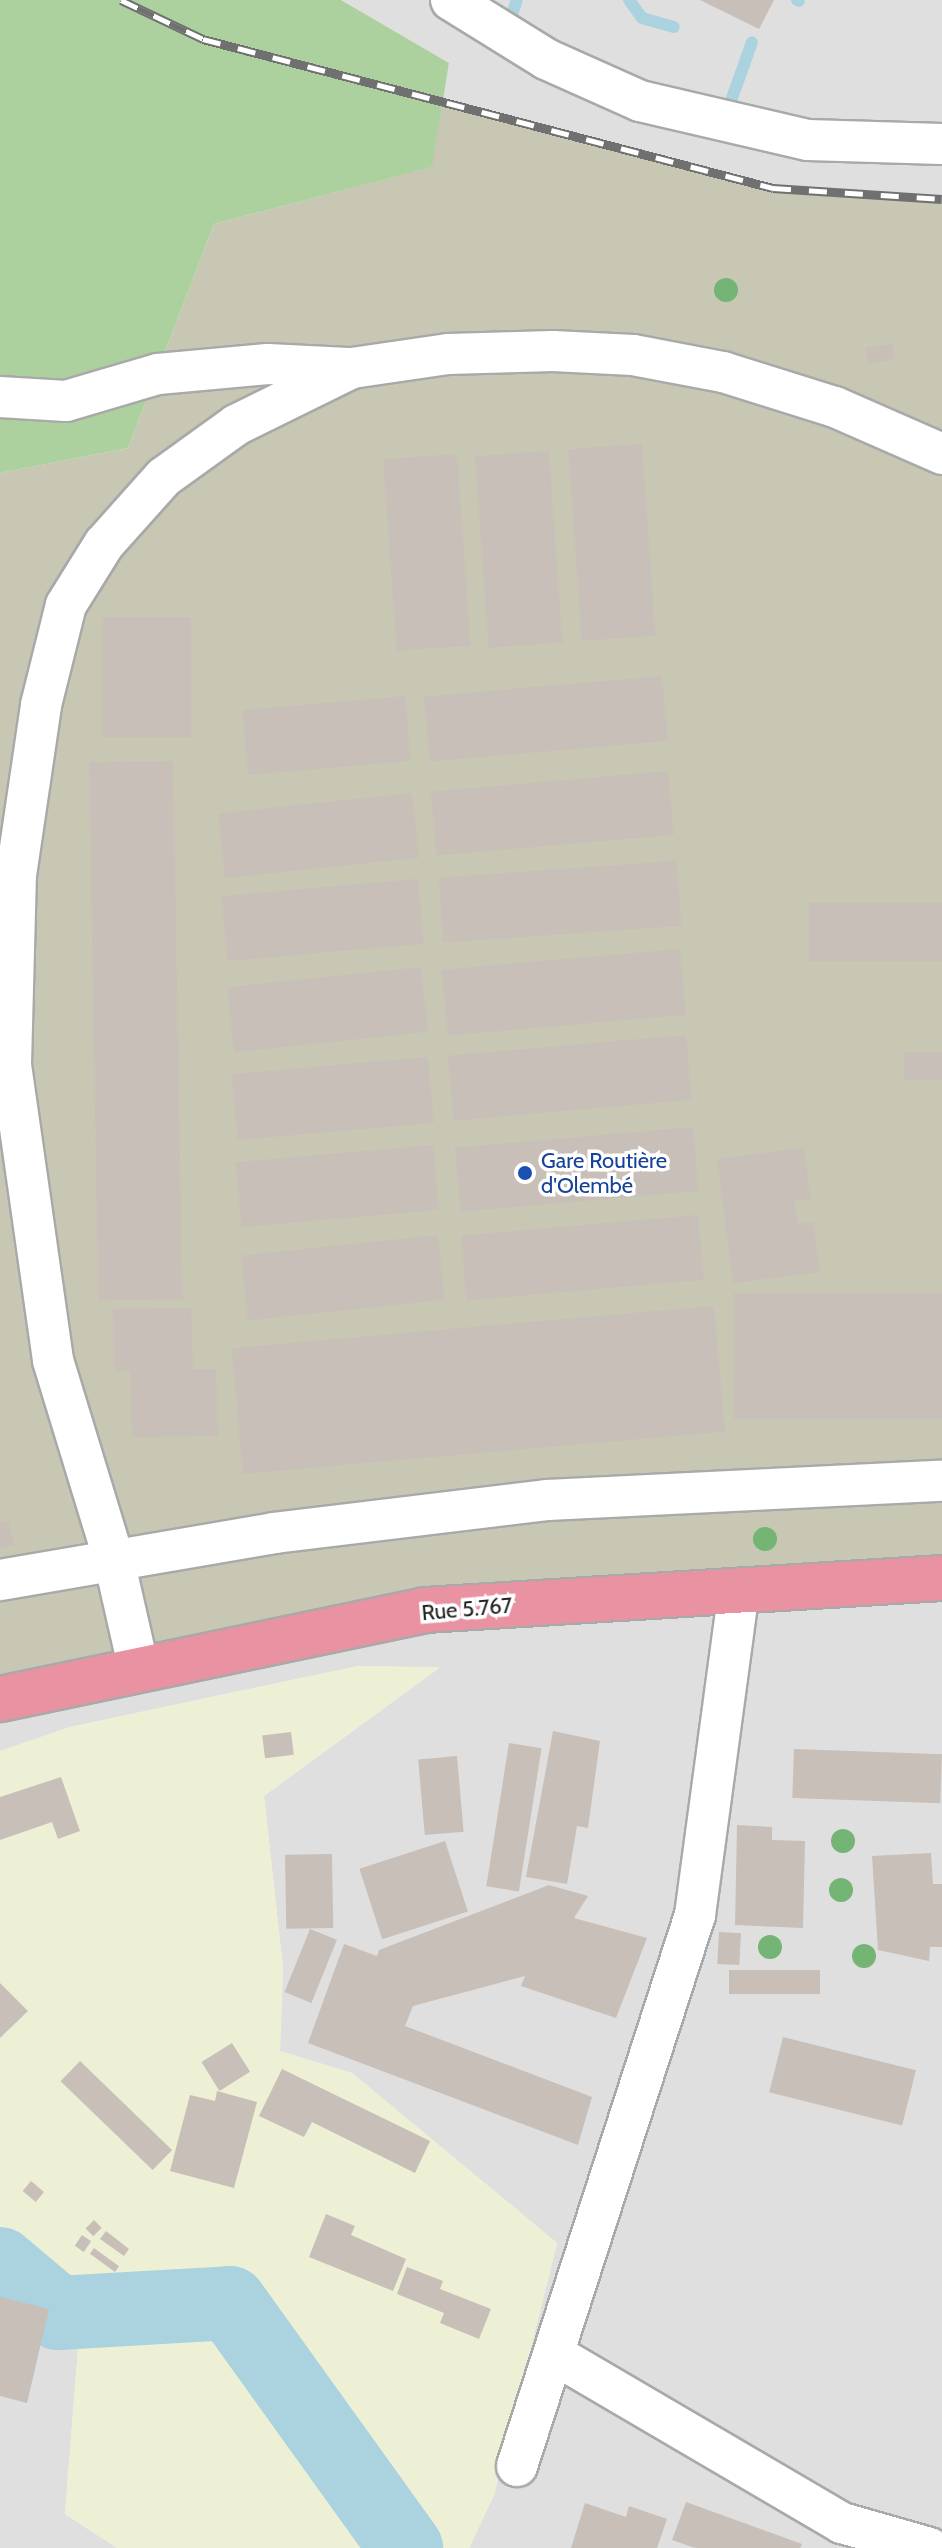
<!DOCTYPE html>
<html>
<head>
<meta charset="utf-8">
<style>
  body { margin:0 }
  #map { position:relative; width:942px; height:2548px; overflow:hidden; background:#f2efe9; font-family:Cabin,sans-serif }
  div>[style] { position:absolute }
  .residential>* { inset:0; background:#e0dfdf }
  .construction>* { inset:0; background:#c7c7b4 }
  .farmland>* { inset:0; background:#eef0d5 }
  .forest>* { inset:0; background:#add19e }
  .stream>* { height:12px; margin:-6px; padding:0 6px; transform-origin:6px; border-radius:6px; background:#aad3df }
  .river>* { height:74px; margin:-37px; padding:0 37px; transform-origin:37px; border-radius:37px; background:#aad3df }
  .building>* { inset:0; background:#c7bfb8; transform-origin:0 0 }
  .roads { filter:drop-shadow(2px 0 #a9a9a9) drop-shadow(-2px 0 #a9a9a9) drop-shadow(0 2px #a9a9a9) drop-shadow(0 -2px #a9a9a9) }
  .street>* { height:40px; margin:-20px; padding:0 20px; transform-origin:20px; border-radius:20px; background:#fff }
  .highway>* { height:44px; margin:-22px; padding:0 22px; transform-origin:22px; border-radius:22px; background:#e892a2 }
  .rail>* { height:9px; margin-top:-4.5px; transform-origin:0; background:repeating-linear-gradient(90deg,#fff 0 18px,#707070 0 36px); box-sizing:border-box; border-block:2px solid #707070 }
  .trees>* { width:24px; height:24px; margin:-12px; border-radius:50%; background:#74b475 }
  .dots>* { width:22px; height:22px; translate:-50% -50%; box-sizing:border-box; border:4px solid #fff; border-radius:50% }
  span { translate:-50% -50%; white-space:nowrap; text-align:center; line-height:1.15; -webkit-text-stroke:7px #fff; paint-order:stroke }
  .transit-label { font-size:22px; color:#164399 }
  .left { translate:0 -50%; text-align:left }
  .street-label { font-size:22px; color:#222 }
</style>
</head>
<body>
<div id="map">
  <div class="residential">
    <i style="clip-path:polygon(341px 0,942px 0,942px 199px,773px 188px,442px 102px,449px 63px)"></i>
    <i style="clip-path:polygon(942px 1578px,942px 2548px,469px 2548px,494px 2495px,557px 2243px,352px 2073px,280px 2051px,283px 1968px,264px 1796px,439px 1668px,358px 1666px,70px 1727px,0 1751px,0 1699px,425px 1610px)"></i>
    <i style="clip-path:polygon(0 2234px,81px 2311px,65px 2514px,117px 2548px,0 2548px)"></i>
  </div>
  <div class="construction">
    <i style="clip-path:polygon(442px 102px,773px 188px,942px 199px,942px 1578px,425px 1610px,0 1699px,0 473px,128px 448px,214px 224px,431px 167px)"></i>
  </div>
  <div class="farmland">
    <i style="clip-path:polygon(358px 1666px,440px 1667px,264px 1796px,283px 1968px,280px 2051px,352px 2073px,557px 2243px,494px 2495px,469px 2548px,117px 2548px,65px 2514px,81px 2311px,0 2234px,0 1751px,70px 1727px)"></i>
  </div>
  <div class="forest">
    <i style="clip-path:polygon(0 0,341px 0,449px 63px,432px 167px,214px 224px,128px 448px,0 473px)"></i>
  </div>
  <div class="stream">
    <i style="left:629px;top:0;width:22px;rotate:54deg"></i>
    <i style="left:642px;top:18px;width:33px;rotate:16deg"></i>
    <i style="left:797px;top:0;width:2px;rotate:27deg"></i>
    <i style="left:508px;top:27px;width:28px;rotate:-72deg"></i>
    <i style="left:726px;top:115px;width:77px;rotate:-70.4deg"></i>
  </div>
  <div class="river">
    <i style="left:0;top:2264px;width:76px;rotate:40.2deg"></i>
    <i style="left:58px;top:2313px;width:172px;rotate:-3.3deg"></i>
    <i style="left:230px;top:2303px;width:302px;rotate:54.3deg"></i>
  </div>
  <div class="building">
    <i style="clip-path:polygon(700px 0,774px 0,759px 29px)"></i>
    <i style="left:893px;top:344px;width:16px;height:28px;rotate:83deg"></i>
    <i style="left:642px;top:444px;width:192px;height:74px;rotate:86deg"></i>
    <i style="left:549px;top:451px;width:192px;height:74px;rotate:86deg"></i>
    <i style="left:457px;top:454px;width:192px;height:74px;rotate:86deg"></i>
    <i style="left:191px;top:617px;width:120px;height:89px;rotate:90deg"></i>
    <i style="left:662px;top:676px;width:65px;height:239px;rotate:85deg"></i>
    <i style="left:405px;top:696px;width:65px;height:163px;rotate:85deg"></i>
    <i style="left:173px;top:761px;width:538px;height:84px;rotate:89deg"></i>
    <i style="left:668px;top:771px;width:64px;height:238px;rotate:85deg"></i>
    <i style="left:412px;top:793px;width:65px;height:195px;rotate:84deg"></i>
    <i style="left:677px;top:861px;width:65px;height:239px;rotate:86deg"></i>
    <i style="left:418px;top:879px;width:65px;height:197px;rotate:85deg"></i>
    <i style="left:942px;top:903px;width:58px;height:133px;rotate:90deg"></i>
    <i style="left:680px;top:949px;width:66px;height:239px;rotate:85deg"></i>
    <i style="left:421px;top:967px;width:65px;height:195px;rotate:84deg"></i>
    <i style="left:686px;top:1035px;width:65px;height:239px;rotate:85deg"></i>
    <i style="left:942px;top:1052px;width:28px;height:38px;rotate:90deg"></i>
    <i style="left:428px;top:1057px;width:66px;height:197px;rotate:85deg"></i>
    <i style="left:693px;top:1127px;width:64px;height:239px;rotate:85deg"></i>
    <i style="left:433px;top:1145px;width:65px;height:198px;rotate:85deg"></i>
    <i style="clip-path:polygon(804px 1148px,811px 1199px,794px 1201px,798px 1224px,813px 1222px,820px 1272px,733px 1283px,717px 1159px)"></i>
    <i style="left:698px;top:1215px;width:65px;height:238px;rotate:85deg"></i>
    <i style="left:438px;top:1235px;width:65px;height:198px;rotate:84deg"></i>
    <i style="left:942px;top:1293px;width:126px;height:208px;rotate:90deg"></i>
    <i style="left:714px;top:1306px;width:126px;height:484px;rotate:85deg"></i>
    <i style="clip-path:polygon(191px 1308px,193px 1369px,216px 1369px,218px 1436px,132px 1437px,130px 1371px,114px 1371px,113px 1309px)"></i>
    <i style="clip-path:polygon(8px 1521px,15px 1545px,0 1549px,0 1523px)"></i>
    <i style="clip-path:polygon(553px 1731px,600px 1741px,588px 1828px,577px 1826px,567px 1884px,526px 1877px)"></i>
    <i style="left:291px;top:1732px;width:23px;height:29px;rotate:83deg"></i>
    <i style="left:509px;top:1743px;width:33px;height:145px;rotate:9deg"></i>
    <i style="left:794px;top:1749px;width:148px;height:49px;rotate:2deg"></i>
    <i style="left:457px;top:1756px;width:76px;height:39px;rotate:85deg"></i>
    <i style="clip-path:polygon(61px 1777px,80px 1831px,58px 1839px,52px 1822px,0 1840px,0 1797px)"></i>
    <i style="clip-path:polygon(737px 1825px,772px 1827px,772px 1840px,805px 1841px,803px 1928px,735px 1925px)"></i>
    <i style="left:445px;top:1841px;width:74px;height:90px;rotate:72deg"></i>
    <i style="clip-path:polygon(931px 1853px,933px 1884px,942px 1884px,942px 1947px,930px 1947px,929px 1961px,878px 1950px,872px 1856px)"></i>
    <i style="left:332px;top:1854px;width:74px;height:47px;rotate:89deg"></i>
    <i style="clip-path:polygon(549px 1885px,588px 1896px,574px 1918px,647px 1938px,616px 2018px,521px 1986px,525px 1976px,413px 2006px,405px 2026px,592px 2097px,578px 2145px,308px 2043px,344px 1944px,377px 1956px,379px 1950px)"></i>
    <i style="left:310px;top:1929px;width:29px;height:68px;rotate:22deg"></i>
    <i style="left:719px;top:1932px;width:22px;height:32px;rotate:3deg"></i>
    <i style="left:820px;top:1970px;width:24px;height:91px;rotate:90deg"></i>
    <i style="clip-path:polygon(0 1983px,28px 2011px,0 2038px)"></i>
    <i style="left:783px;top:2037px;width:137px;height:57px;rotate:14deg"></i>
    <i style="left:232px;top:2043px;width:34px;height:36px;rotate:58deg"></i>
    <i style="left:80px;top:2061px;width:128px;height:28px;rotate:44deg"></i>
    <i style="clip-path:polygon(282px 2069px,430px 2141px,415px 2173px,312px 2122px,304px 2137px,259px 2116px)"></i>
    <i style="clip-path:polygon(217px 2091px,257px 2102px,234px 2188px,170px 2171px,190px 2095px,215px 2101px)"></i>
    <i style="left:31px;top:2181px;width:17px;height:13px;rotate:40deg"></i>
    <i style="clip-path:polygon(326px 2214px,355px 2226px,351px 2235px,406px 2259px,393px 2291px,309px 2257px)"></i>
    <i style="left:94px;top:2220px;width:11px;height:12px;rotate:45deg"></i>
    <i style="clip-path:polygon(106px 2231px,129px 2249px,124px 2256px,100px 2239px)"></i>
    <i style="left:82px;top:2235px;width:11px;height:13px;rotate:34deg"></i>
    <i style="left:94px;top:2248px;width:31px;height:7px;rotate:36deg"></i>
    <i style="clip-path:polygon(407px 2267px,443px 2281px,440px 2289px,491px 2309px,479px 2339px,440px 2323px,444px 2313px,397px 2294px)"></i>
    <i style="clip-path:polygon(0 2297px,49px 2309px,27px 2403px,0 2396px)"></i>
    <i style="clip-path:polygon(686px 2502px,802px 2544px,800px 2548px,695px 2548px,672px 2540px)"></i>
    <i style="clip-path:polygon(585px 2503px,626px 2517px,629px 2506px,667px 2519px,657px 2548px,571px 2548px)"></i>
  </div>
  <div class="roads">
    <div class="street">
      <i style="left:451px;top:0;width:112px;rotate:31.8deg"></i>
      <i style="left:546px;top:59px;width:103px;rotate:24.1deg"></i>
      <i style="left:640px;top:101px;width:172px;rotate:13.1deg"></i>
      <i style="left:808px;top:140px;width:134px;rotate:1.7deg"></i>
      <i style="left:0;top:397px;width:66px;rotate:3.5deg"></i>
      <i style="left:66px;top:401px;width:96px;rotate:-16.4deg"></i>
      <i style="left:158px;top:374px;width:110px;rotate:-5.2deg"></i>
      <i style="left:268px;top:364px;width:80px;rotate:2.9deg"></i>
      <i style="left:0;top:1580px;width:278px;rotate:-9.7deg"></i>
      <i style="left:274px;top:1533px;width:275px;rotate:-6.9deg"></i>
      <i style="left:547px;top:1500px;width:395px;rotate:-2.8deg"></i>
      <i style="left:139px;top:1670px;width:113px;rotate:-102.8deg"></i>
      <i style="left:114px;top:1560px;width:209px;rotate:-107deg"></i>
      <i style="left:53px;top:1360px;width:299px;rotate:-98.1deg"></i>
      <i style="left:11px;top:1064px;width:189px;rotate:-88.5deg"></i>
      <i style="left:16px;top:875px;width:172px;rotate:-81.6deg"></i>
      <i style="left:41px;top:705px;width:103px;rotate:-76deg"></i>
      <i style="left:66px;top:605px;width:72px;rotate:-58.1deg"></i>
      <i style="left:104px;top:544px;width:90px;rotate:-48.2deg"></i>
      <i style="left:164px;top:477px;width:89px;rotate:-35.8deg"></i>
      <i style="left:236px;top:425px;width:129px;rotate:-26.2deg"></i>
      <i style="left:352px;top:368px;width:97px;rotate:-8.3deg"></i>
      <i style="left:448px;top:354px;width:105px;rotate:-1.6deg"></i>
      <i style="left:553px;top:351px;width:80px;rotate:2.9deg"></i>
      <i style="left:633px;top:355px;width:92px;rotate:10.7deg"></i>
      <i style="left:723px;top:372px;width:117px;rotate:17.4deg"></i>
      <i style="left:835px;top:407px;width:117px;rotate:23.7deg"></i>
      <i style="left:557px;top:2356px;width:330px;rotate:30.4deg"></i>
      <i style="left:842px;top:2523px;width:91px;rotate:15.9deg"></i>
      <i style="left:517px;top:2466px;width:579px;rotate:-72.1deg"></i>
      <i style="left:695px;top:1915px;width:327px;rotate:-82.3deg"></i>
    </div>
    <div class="highway">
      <i style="left:0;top:1699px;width:434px;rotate:-11.8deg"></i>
      <i style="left:425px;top:1610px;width:518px;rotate:-3.54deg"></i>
    </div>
  </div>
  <div class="rail">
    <i style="left:121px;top:0;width:91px;rotate:25.4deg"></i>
    <i style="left:203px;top:39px;width:589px;rotate:14.65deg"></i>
    <i style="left:773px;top:188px;width:169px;rotate:3.7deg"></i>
  </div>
  <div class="trees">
    <i style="left:726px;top:290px"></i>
    <i style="left:765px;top:1539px"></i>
    <i style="left:843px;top:1841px"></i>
    <i style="left:841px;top:1890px"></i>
    <i style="left:770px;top:1947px"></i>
    <i style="left:864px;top:1956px"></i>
  </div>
  <div class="dots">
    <i style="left:525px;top:1173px;background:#1a4fb4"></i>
  </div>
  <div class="transit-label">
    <span class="left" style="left:541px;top:1173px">Gare Routière<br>d'Olembé</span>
  </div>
  <div class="street-label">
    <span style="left:467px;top:1609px;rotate:-5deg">Rue 5.767</span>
  </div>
</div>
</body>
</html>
